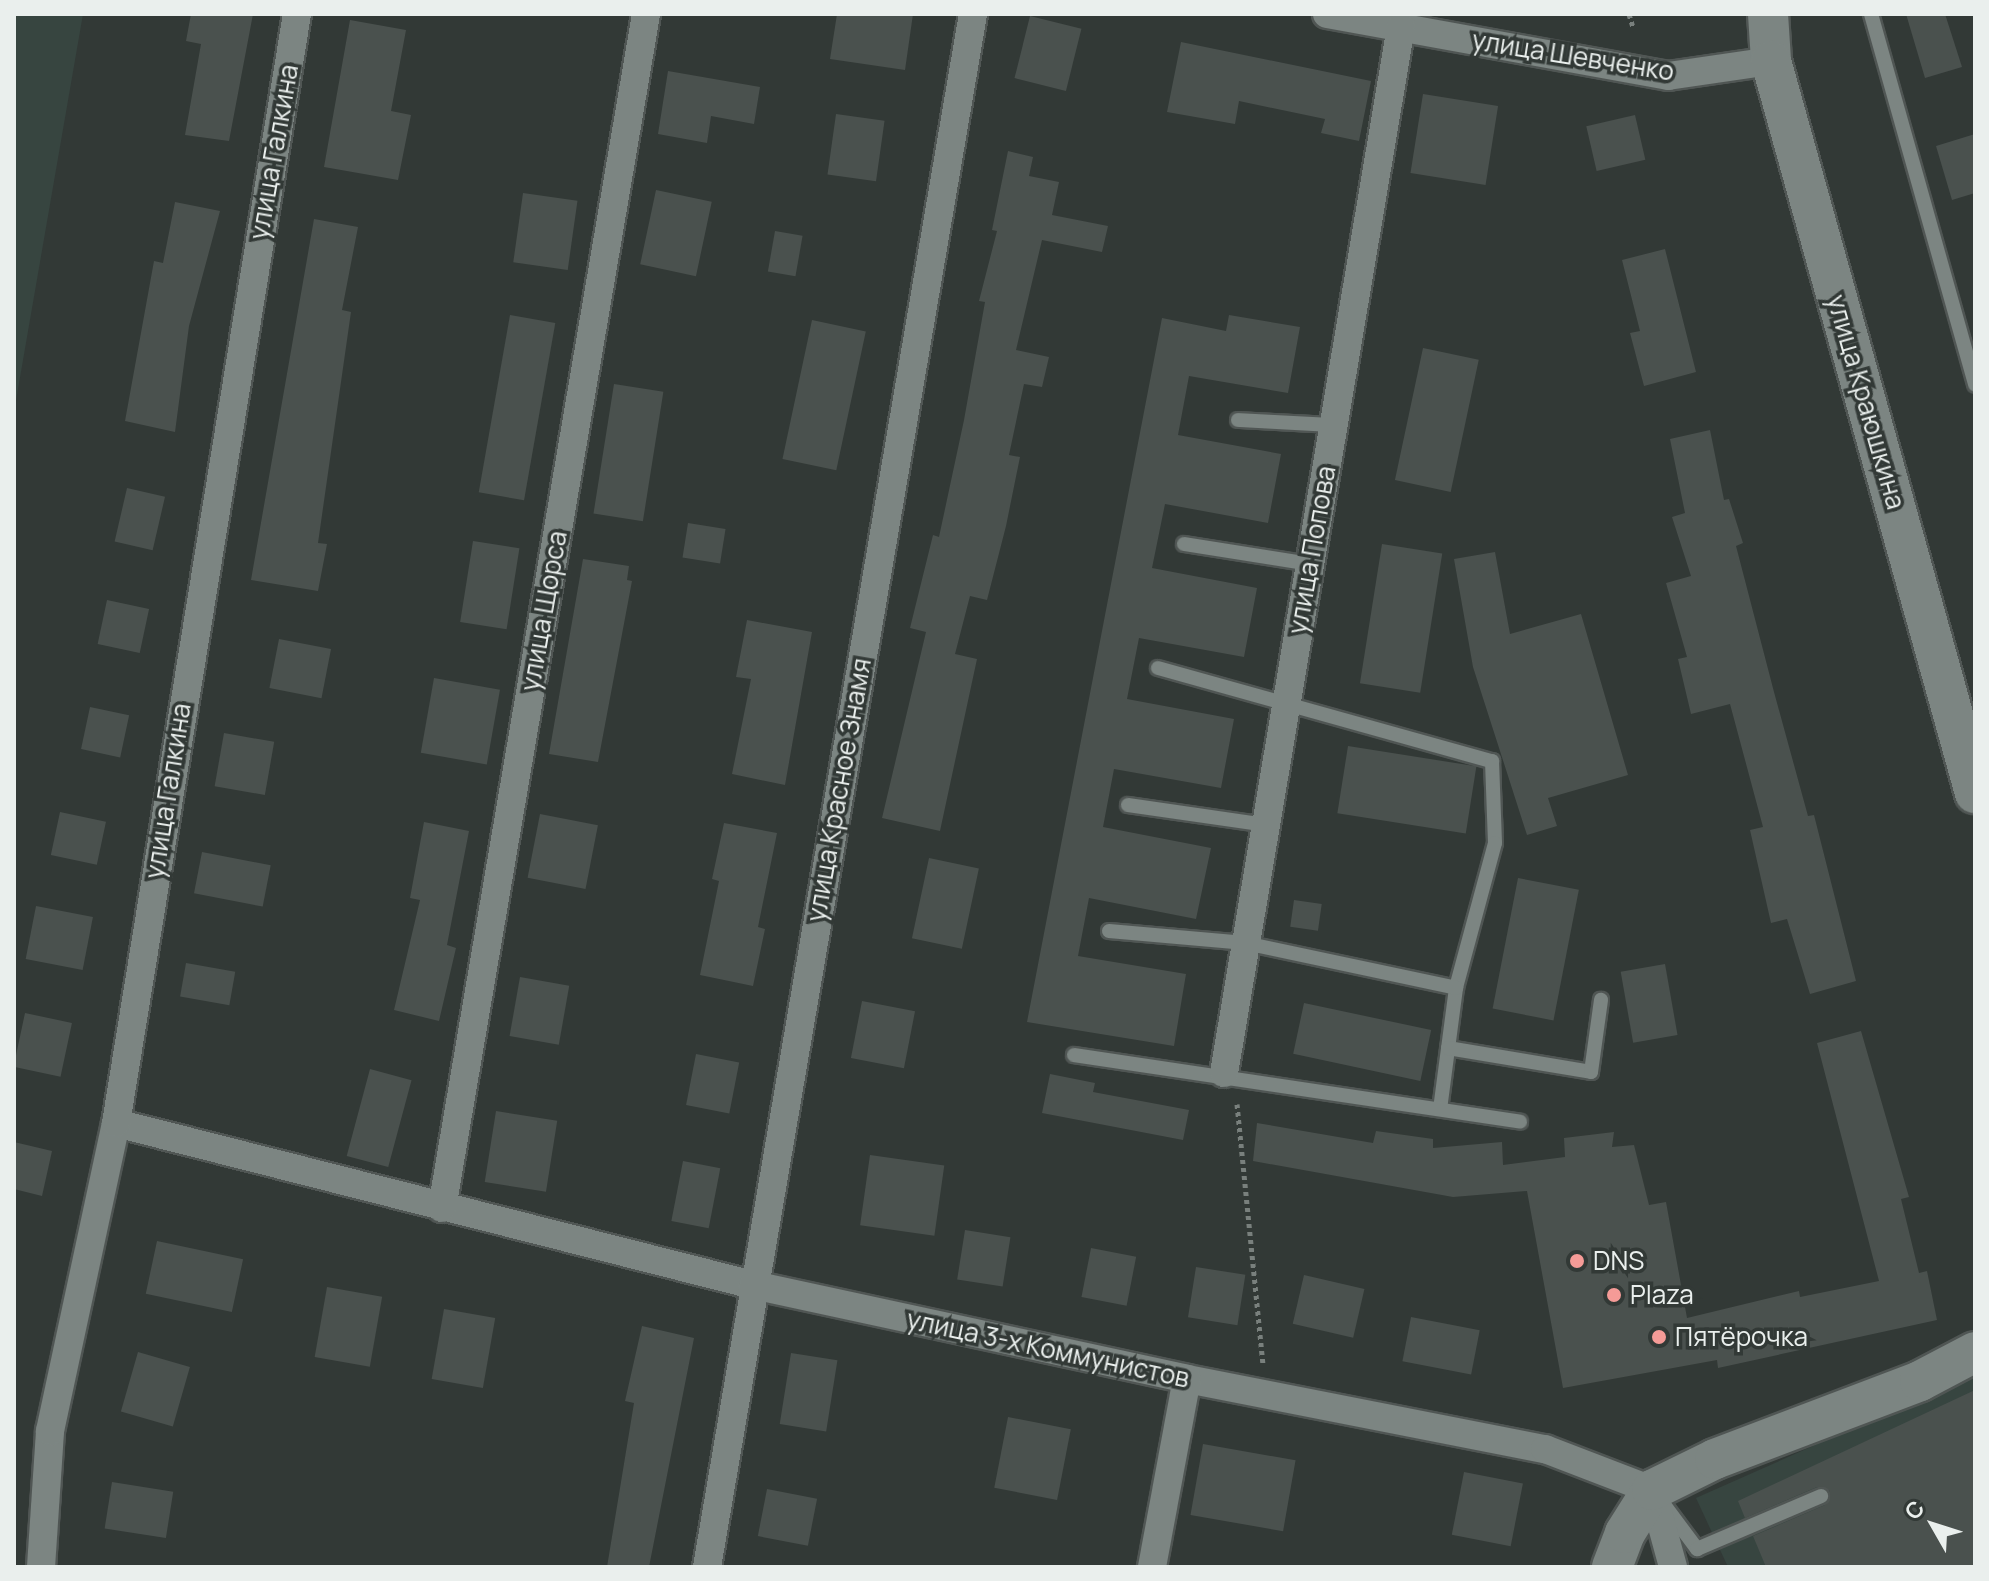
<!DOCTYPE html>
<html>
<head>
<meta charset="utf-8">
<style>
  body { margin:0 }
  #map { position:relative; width:1989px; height:1581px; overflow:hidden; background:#323936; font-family:Manrope,sans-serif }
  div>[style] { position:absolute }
  .built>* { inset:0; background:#374540 }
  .building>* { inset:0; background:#4a514e; transform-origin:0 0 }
  .path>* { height:5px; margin-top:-2.5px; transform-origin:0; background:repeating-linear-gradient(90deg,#79807d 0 4px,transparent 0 8px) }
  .roads { filter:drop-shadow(2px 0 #505654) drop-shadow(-2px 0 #505654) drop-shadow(0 2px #505654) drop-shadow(0 -2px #505654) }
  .lane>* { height:14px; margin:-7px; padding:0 7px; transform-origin:7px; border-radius:7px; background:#7c8582 }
  .street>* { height:28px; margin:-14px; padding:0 14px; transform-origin:14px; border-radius:14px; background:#7c8582 }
  .secondary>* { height:40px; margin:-20px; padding:0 20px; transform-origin:20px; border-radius:20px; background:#7c8582 }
  .dots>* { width:22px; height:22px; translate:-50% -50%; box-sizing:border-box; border:4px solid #323936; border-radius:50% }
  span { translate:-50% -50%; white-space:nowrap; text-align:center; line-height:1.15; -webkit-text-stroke:7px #323936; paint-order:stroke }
  .street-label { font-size:26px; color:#eaefed }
  .poi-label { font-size:26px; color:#eaefed }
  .left { translate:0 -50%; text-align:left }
  .frame { position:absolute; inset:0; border:16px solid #eaefed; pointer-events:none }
  .north { position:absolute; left:1893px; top:1485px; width:80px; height:80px; -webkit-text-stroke:6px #323936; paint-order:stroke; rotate:309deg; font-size:22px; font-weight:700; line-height:32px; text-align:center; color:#eaefed }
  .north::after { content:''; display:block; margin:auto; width:28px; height:36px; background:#eaefed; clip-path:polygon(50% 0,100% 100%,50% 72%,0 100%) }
</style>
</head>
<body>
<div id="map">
  <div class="built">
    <i style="clip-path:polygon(14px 14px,83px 14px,14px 412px)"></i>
    <i style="clip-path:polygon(1975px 1374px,1975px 1567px,1728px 1567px,1696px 1498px)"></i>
  </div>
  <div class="building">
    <i style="clip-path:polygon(191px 14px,253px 14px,229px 141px,185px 135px,201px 44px,186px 41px)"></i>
    <i style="clip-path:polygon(837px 14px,913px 14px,905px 70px,830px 59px)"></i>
    <i style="clip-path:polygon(1906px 14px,1945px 14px,1962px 67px,1925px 78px)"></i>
    <i style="left:1030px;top:16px;width:53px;height:64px;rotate:14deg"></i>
    <i style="clip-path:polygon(350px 20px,406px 30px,391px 111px,411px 115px,398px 180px,324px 167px)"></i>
    <i style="clip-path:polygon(1181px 42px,1371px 81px,1359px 141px,1321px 133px,1325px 119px,1239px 101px,1235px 124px,1167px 112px)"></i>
    <i style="clip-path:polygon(668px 71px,760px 87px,754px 124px,711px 116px,707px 143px,658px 134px)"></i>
    <i style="left:1423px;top:94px;width:76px;height:80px;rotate:9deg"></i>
    <i style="left:836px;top:114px;width:49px;height:61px;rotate:8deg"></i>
    <i style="left:1635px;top:115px;width:46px;height:50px;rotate:77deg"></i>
    <i style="clip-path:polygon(1975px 134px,1975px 193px,1952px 200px,1936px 146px)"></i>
    <i style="clip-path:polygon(1008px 151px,1033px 157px,1029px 176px,1059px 182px,1052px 215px,1108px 226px,1102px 252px,1042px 240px,1016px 350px,1049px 357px,1042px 387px,1024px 384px,1009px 455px,1020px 457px,1006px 526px,987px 600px,970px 596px,955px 654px,977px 659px,940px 831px,882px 818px,926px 632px,910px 628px,933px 535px,939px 537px,964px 420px,985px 302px,979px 301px,997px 231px,992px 230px)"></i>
    <i style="left:656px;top:190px;width:57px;height:76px;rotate:12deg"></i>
    <i style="left:523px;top:193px;width:55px;height:70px;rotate:8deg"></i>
    <i style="clip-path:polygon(175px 202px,220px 211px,189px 326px,175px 432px,125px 421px,154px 261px,163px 263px)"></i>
    <i style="clip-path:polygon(314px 219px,358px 227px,342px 310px,351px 312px,318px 543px,327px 544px,318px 591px,251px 580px)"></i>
    <i style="left:775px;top:231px;width:28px;height:41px;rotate:10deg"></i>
    <i style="clip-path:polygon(1665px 249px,1696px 372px,1644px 386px,1630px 333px,1640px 331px,1622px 260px)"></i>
    <i style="left:510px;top:315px;width:46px;height:180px;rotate:10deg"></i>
    <i style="clip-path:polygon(1229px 315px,1300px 327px,1288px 393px,1189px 376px,1178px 435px,1281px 454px,1268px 523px,1165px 504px,1152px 568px,1257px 588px,1244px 657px,1139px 638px,1127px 699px,1234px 719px,1221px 788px,1114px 769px,1103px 827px,1211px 848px,1196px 919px,1089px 898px,1078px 956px,1186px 974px,1174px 1046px,1027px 1022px,1162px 318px,1226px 331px)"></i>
    <i style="left:812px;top:320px;width:55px;height:142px;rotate:12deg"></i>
    <i style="left:1423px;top:348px;width:57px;height:135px;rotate:12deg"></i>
    <i style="left:614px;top:384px;width:50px;height:131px;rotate:9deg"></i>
    <i style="clip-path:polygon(1710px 430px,1724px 500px,1729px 499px,1743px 543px,1736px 546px,1774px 692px,1808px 816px,1814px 815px,1856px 981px,1810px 994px,1787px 919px,1771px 923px,1750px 830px,1763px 827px,1730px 704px,1691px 714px,1678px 659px,1687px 657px,1666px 583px,1691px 576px,1672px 517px,1685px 513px,1670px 439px)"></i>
    <i style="left:127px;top:488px;width:39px;height:55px;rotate:13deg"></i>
    <i style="left:688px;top:523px;width:38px;height:35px;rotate:9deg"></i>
    <i style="left:473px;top:541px;width:47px;height:82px;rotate:9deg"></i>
    <i style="left:1382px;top:544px;width:61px;height:141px;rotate:9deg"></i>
    <i style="clip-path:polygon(1495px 552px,1510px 634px,1581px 614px,1628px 775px,1548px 798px,1557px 826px,1527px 835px,1473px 667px,1454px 559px)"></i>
    <i style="clip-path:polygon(583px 559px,629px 566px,627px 580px,632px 581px,598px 762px,549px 754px)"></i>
    <i style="left:107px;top:600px;width:43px;height:45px;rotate:12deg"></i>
    <i style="clip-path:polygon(747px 620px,812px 632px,785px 785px,732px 774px,751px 679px,736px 677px)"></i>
    <i style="left:279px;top:639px;width:53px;height:50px;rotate:11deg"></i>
    <i style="left:434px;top:678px;width:67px;height:76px;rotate:10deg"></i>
    <i style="left:90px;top:707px;width:40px;height:43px;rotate:12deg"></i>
    <i style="left:224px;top:733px;width:51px;height:54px;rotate:10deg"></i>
    <i style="left:1348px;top:746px;width:130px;height:68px;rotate:9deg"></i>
    <i style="left:60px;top:812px;width:47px;height:44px;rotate:12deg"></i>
    <i style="left:540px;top:814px;width:59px;height:65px;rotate:11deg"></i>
    <i style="clip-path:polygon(424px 822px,469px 831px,447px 945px,456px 948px,439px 1021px,394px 1010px,420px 900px,410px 898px)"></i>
    <i style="clip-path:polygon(724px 823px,777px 833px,758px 927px,765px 929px,753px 986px,700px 975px,719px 881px,712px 879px)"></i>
    <i style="left:202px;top:852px;width:70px;height:42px;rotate:11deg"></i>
    <i style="left:929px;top:858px;width:51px;height:82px;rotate:12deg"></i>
    <i style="left:1518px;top:878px;width:62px;height:133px;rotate:11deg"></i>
    <i style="left:1294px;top:900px;width:28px;height:27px;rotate:8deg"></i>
    <i style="left:36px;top:906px;width:58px;height:54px;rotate:11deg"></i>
    <i style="left:186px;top:963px;width:50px;height:34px;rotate:10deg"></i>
    <i style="left:1665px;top:964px;width:72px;height:45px;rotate:80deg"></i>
    <i style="left:520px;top:977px;width:50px;height:60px;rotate:10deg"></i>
    <i style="left:862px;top:1001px;width:54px;height:58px;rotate:11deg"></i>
    <i style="left:1304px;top:1003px;width:130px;height:52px;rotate:12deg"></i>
    <i style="left:25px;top:1013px;width:48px;height:55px;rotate:12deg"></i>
    <i style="clip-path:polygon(1861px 1031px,1909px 1197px,1901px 1199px,1919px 1273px,1927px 1271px,1937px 1320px,1718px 1368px,1717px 1360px,1563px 1388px,1527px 1191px,1453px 1197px,1253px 1161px,1257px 1123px,1373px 1143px,1376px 1131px,1433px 1139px,1433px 1148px,1502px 1142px,1503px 1165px,1565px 1157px,1564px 1138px,1614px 1132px,1612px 1147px,1634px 1145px,1649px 1205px,1666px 1202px,1687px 1318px,1799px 1291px,1800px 1297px,1879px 1281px,1817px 1043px)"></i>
    <i style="left:696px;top:1054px;width:44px;height:52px;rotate:11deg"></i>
    <i style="left:370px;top:1069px;width:43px;height:90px;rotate:15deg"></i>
    <i style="clip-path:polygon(1050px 1074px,1095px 1083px,1093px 1092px,1189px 1110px,1183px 1140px,1042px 1113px)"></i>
    <i style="left:496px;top:1111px;width:62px;height:72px;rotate:9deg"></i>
    <i style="clip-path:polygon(14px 1142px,52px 1151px,42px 1196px,14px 1189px)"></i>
    <i style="left:870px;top:1155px;width:75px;height:71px;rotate:8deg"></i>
    <i style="left:683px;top:1161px;width:38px;height:61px;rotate:11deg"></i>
    <i style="left:965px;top:1230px;width:46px;height:50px;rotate:9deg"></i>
    <i style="left:157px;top:1241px;width:88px;height:54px;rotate:12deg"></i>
    <i style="left:1091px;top:1248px;width:46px;height:50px;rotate:11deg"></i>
    <i style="left:1196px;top:1267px;width:50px;height:51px;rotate:9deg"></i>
    <i style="left:1304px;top:1275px;width:62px;height:50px;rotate:13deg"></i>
    <i style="left:327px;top:1287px;width:56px;height:71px;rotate:10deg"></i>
    <i style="left:444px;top:1309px;width:52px;height:71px;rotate:10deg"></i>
    <i style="left:1411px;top:1317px;width:70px;height:45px;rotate:11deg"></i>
    <i style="clip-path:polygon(642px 1326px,694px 1338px,649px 1567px,607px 1567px,634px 1403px,625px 1401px)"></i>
    <i style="left:138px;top:1352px;width:54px;height:62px;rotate:16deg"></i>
    <i style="left:791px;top:1353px;width:47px;height:72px;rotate:9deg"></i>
    <i style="clip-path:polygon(1975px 1390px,1975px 1567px,1766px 1567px,1753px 1536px,1825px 1505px,1830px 1491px,1817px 1487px,1745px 1518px,1738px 1501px)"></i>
    <i style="left:1008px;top:1417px;width:64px;height:72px;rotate:11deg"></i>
    <i style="left:1203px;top:1444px;width:94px;height:72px;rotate:10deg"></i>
    <i style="left:1464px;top:1472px;width:60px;height:64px;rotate:11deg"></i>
    <i style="left:112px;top:1482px;width:62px;height:47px;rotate:9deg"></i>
    <i style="left:767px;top:1489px;width:51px;height:48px;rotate:11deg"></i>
  </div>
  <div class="path">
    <i style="left:1629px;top:14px;width:14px;rotate:73deg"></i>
    <i style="left:1237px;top:1104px;width:261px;rotate:84.3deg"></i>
  </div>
  <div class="roads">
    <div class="lane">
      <i style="left:1871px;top:14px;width:385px;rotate:74.3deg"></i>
      <i style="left:1238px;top:420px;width:96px;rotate:3deg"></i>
      <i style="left:1184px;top:544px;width:128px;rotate:9deg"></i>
      <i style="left:1158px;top:668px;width:347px;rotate:15.6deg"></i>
      <i style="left:1492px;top:761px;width:82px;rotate:87.9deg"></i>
      <i style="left:1495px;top:843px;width:150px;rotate:105.1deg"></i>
      <i style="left:1456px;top:988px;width:122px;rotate:97.5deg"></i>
      <i style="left:1128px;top:805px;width:139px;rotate:8.2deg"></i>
      <i style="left:1109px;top:931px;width:137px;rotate:5deg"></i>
      <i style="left:1245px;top:943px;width:216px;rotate:12deg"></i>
      <i style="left:1448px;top:1048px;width:145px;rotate:9.5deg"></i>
      <i style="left:1591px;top:1072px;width:73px;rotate:-82.1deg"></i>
      <i style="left:1074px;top:1055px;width:451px;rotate:8.5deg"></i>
      <i style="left:1665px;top:1506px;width:54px;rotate:53.3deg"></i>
      <i style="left:1697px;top:1549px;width:135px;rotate:-23.1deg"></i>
    </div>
    <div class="street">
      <i style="left:1327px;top:14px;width:347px;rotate:10.3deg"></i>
      <i style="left:1668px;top:76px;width:104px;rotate:-8.3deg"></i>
      <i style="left:1771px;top:61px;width:15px;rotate:-113deg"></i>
      <i style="left:1224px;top:1073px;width:1061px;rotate:-80.4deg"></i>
      <i style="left:116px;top:1123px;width:657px;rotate:14.27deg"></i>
      <i style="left:753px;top:1285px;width:444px;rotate:12.2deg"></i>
      <i style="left:1187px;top:1379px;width:365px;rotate:11.1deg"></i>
      <i style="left:1545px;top:1449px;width:115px;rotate:21deg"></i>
      <i style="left:1652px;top:1490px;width:80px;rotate:74.7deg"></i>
      <i style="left:442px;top:1208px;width:1211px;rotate:-80.3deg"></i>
      <i style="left:41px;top:1567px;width:136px;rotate:-86.2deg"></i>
      <i style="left:50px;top:1431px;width:315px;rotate:-77.9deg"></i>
      <i style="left:116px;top:1123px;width:1124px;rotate:-80.73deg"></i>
      <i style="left:707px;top:1567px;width:1576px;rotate:-80.28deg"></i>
      <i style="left:1152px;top:1567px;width:191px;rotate:-79.5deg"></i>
    </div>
    <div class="secondary">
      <i style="left:1768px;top:14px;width:47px;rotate:86.3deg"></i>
      <i style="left:1771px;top:61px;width:760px;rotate:74.43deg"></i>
      <i style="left:1612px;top:1567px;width:36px;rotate:-69deg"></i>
      <i style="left:1625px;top:1533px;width:51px;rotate:-57.9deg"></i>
      <i style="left:1652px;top:1490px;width:70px;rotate:-26.2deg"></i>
      <i style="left:1715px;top:1459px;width:219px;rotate:-20.8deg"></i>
      <i style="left:1920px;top:1381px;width:62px;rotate:-27.8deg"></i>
    </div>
  </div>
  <div class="dots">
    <i style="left:1577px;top:1261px;background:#f59b97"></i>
    <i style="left:1614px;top:1295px;background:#f59b97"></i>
    <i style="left:1659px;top:1337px;background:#f59b97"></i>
  </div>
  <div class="street-label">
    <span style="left:1573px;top:56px;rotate:9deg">улица Шевченко</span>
    <span style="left:274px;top:152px;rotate:-80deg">улица Галкина</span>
    <span style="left:1866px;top:402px;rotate:74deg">улица Краюшкина</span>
    <span style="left:1312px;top:550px;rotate:-80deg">улица Попова</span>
    <span style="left:544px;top:611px;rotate:-80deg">улица Щорса</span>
    <span style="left:839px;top:790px;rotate:-80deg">улица Красное Знамя</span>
    <span style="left:168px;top:791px;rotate:-81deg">улица Галкина</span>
    <span style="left:1048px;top:1349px;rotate:12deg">улица 3-х Коммунистов</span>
  </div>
  <div class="poi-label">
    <span class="left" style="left:1593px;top:1261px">DNS</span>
    <span class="left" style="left:1630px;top:1295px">Plaza</span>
    <span class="left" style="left:1675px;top:1337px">Пятёрочка</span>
  </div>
  <div class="frame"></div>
  <div class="north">С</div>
</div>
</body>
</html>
